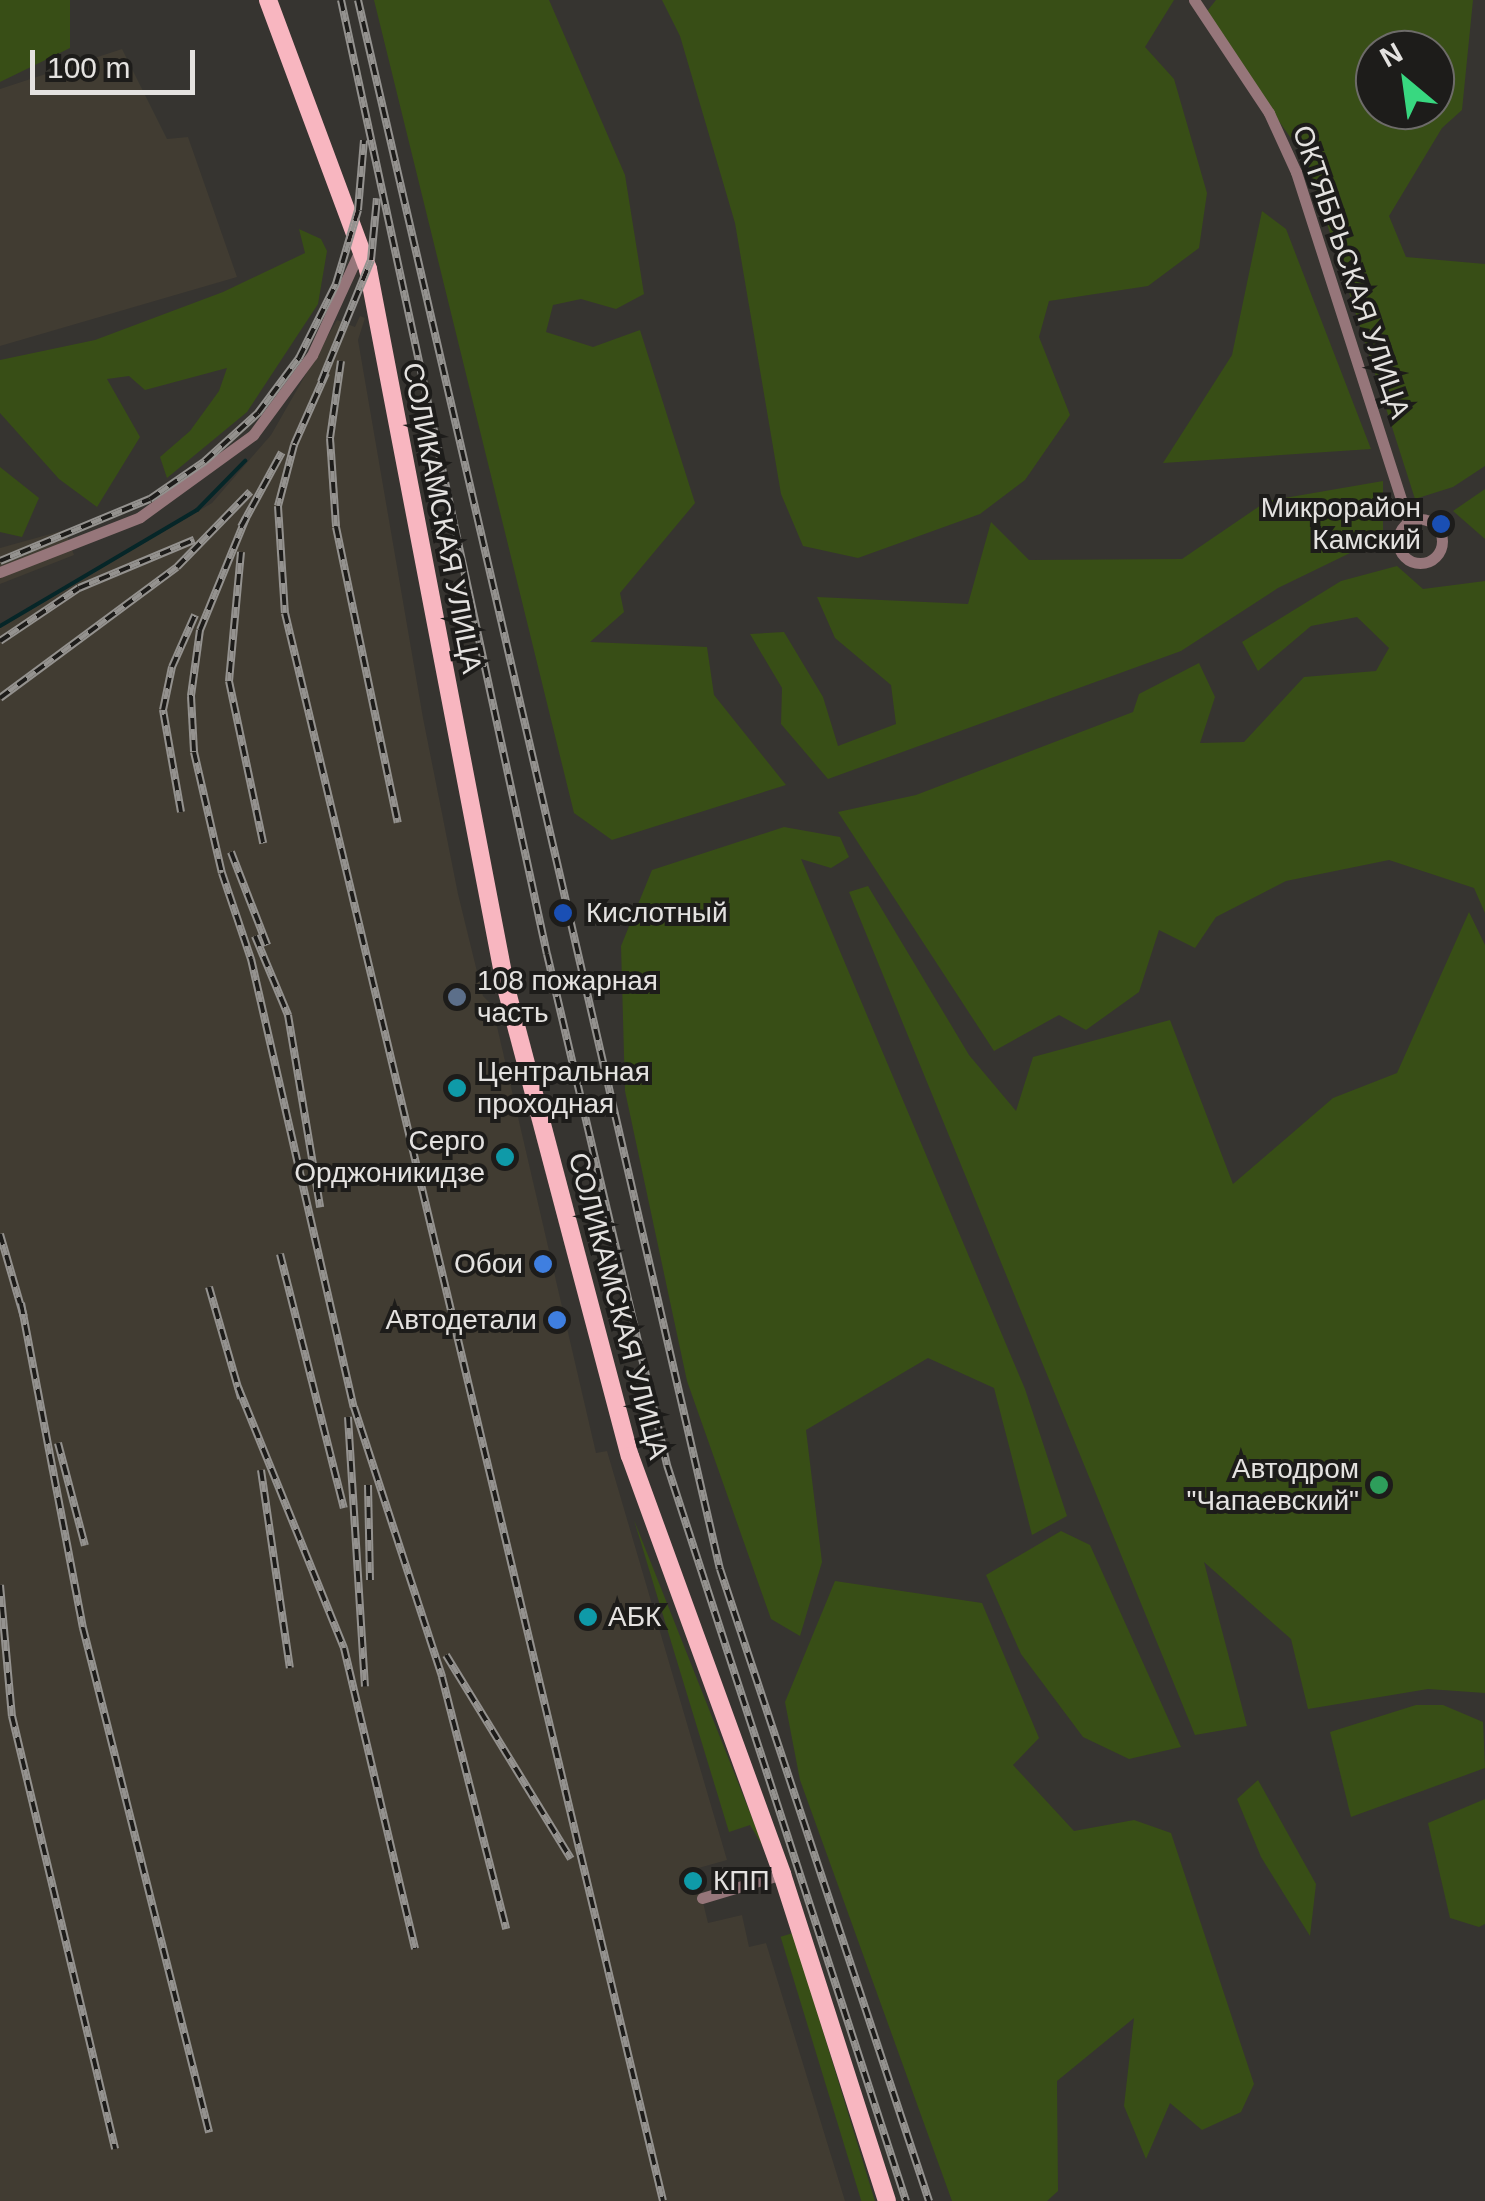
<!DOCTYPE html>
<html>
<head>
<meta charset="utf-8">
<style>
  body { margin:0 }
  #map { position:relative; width:1485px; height:2201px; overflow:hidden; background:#363430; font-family:Helvetica,sans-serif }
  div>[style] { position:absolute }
  .built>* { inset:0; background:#413c32 }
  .green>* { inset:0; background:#384e16; transform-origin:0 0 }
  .stream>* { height:4px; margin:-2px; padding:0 2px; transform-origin:2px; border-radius:2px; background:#062628 }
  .street>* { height:11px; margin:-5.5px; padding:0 5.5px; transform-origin:5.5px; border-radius:5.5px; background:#96767a }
  .street>.ring { margin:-5.5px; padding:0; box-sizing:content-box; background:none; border:11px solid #96767a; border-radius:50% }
  .primary>* { height:18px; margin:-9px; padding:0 9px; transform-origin:9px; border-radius:9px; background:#f8b6c0 }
  .rail>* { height:8px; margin-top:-4px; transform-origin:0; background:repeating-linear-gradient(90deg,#1d1c1a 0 11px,#94928f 0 22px); box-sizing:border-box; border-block:2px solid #94928f }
  .dots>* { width:28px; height:28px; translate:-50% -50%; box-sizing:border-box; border:5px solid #1d1c1a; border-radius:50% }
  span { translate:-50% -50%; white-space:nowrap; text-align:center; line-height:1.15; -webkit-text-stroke:8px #1d1c1a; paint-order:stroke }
  .street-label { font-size:28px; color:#e4e2e0 }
  .poi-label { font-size:28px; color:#e4e2e0 }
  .right { translate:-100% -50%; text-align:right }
  .left { translate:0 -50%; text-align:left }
  .north { position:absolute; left:1355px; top:30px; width:100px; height:100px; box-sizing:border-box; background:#1d1c1a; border:2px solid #6d6b69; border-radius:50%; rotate:331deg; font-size:28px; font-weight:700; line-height:40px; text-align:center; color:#e4e2e0 }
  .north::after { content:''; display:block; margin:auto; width:35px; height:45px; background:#38d880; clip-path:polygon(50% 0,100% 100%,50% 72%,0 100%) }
  .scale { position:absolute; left:30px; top:50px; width:165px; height:45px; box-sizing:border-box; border:5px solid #e4e2e0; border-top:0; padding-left:12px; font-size:30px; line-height:35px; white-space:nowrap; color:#e4e2e0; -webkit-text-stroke:8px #1d1c1a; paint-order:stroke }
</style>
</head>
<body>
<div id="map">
  <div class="built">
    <i style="clip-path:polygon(122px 49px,167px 139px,188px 137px,237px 277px,0 346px,0 89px)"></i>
    <i style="clip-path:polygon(360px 316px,365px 318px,358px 340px,423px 718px,458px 894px,483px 996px,492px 1005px,596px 1453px,607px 1451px,727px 1860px,695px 1869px,708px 1923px,742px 1915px,749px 1947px,766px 1943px,845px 2201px,0 2201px,0 628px,212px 503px,271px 435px,337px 320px,355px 327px)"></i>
    <i style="clip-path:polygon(65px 530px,74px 555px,0 584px,0 548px)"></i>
  </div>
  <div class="green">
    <i style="clip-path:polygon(0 0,70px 0,70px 48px,0 82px)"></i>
    <i style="clip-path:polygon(374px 0,549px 0,625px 175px,644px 294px,616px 309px,581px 299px,553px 305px,546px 332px,593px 347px,640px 330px,695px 503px,620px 593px,624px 612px,590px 642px,707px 647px,714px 695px,786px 785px,612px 840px,574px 813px)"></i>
    <i style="clip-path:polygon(662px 0,1174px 0,1145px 47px,1174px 79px,1207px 193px,1199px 248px,1148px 286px,1049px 301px,1039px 337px,1070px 415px,1025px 480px,980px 514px,858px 558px,803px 546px,781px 494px,735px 223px,680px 36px)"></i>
    <i style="clip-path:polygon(evenodd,1216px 0,1473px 0,1462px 110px,1442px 128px,1389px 216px,1406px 257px,1485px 264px,1485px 466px,1453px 487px,1415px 499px,1307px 161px,1204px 15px,1216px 0,1375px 50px,1435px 50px,1435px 110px,1375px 110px,1375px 50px)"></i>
    <i style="clip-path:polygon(1262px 211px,1286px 229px,1371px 449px,1163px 463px,1232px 355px)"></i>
    <i style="clip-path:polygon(299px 229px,321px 239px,327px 251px,318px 304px,247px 412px,167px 478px,160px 457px,190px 431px,219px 391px,227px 368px,145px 390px,129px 376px,107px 379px,140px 437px,97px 507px,59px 479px,0 413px,0 360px,95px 340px,223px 292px,305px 253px)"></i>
    <i style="clip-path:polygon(0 467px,39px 498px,22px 537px,0 532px)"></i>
    <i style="clip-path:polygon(1383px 481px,1383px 537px,1278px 588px,1181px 651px,828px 779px,781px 724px,782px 688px,750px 634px,784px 632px,823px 697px,838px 746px,896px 724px,891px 685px,835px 638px,817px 597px,968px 604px,991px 522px,1029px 560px,1182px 559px,1267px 501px)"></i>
    <i style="clip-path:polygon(1485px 489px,1485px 539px,1453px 511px)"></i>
    <i style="clip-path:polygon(1397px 566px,1423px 589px,1485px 581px,1485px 913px,1474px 888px,1389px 860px,1286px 881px,1216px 917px,1195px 948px,1159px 930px,1139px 992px,1086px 1030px,1059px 1015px,994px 1051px,838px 812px,916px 795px,1133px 712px,1139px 694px,1199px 663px,1215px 697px,1200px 743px,1244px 742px,1304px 677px,1376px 671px,1389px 648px,1357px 617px,1311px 626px,1258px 671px,1242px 642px,1341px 581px)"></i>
    <i style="clip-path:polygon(784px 827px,840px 837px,849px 857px,831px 868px,801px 859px,1025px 1389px,1067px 1516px,1032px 1535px,994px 1388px,928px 1358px,806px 1430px,822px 1562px,800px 1636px,771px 1619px,687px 1381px,625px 1091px,621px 946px,652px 870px)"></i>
    <i style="clip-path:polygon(868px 886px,969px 1055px,1016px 1111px,1033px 1057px,1170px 1020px,1233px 1184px,1333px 1098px,1397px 1073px,1469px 912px,1485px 945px,1485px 1693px,1428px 1689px,1308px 1709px,1291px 1639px,1204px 1562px,1247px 1726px,1195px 1735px,849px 892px)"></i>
    <i style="clip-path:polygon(634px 1520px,764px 1848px,750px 1825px,729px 1832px)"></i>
    <i style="clip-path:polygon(1061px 1531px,1090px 1545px,1181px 1747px,1129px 1759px,1083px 1737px,1021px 1654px,986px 1575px)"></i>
    <i style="clip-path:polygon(835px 1581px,982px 1603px,1039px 1738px,1013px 1765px,1074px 1831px,1134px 1820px,1171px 1833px,1254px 2084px,1241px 2112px,1202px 2130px,1170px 2103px,1146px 2159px,1124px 2106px,1134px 2018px,1057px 2081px,1058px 2191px,1047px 2201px,952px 2201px,800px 1780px,785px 1702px)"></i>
    <i style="clip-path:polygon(1416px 1705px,1443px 1705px,1483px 1722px,1485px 1768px,1351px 1817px,1330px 1732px)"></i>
    <i style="clip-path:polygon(1258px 1780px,1316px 1884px,1310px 1936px,1261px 1857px,1237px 1799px)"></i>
    <i style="clip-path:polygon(1485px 1799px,1485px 1924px,1479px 1927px,1450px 1918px,1428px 1823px)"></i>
    <i style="left:793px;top:1933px;width:281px;height:13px;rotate:73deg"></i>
  </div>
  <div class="stream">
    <i style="left:0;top:626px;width:229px;rotate:-30.5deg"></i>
    <i style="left:197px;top:510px;width:69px;rotate:-45.6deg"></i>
  </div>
  <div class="street">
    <i style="left:1194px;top:0;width:136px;rotate:56.4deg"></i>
    <i style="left:1269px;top:113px;width:65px;rotate:65.4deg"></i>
    <i style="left:1296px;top:172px;width:366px;rotate:72.2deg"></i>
    <i class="ring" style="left:1398px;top:519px;width:33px;height:33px"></i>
    <i style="left:0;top:572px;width:150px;rotate:-21.4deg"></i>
    <i style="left:140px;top:517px;width:140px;rotate:-36deg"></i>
    <i style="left:253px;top:435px;width:99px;rotate:-53.6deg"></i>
    <i style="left:312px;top:355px;width:115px;rotate:-65.4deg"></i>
    <i style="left:702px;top:1898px;width:84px;rotate:-16.7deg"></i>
  </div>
  <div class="primary">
    <i style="left:268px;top:0;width:287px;rotate:69.6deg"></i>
    <i style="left:368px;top:269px;width:728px;rotate:79.15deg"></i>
    <i style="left:505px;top:984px;width:488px;rotate:75.2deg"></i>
    <i style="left:630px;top:1456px;width:445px;rotate:70deg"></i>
    <i style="left:782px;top:1874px;width:343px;rotate:72.2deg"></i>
  </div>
  <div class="rail">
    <i style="left:341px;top:0;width:976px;rotate:77.82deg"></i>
    <i style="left:547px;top:954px;width:525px;rotate:76.78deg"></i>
    <i style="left:667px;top:1465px;width:774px;rotate:72.01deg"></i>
    <i style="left:358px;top:0;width:1610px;rotate:77.01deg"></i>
    <i style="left:720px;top:1569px;width:666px;rotate:71.7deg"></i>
    <i style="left:341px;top:361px;width:78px;rotate:98.1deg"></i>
    <i style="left:330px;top:438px;width:89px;rotate:86.1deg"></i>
    <i style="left:336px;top:527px;width:302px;rotate:78.2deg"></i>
    <i style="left:326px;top:373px;width:79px;rotate:114deg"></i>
    <i style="left:294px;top:445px;width:63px;rotate:104.7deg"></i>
    <i style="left:278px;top:506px;width:107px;rotate:86.3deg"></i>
    <i style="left:285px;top:613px;width:1632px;rotate:76.61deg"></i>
    <i style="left:321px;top:382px;width:132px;rotate:-67.7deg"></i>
    <i style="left:371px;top:260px;width:62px;rotate:-84.5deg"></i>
    <i style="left:246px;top:518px;width:121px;rotate:112.3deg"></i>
    <i style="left:200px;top:630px;width:67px;rotate:97.8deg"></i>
    <i style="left:191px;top:696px;width:56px;rotate:86.9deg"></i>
    <i style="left:194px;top:752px;width:124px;rotate:77deg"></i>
    <i style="left:222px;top:873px;width:91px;rotate:71.4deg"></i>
    <i style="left:251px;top:959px;width:460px;rotate:77.1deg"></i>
    <i style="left:354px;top:1407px;width:284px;rotate:71.9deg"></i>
    <i style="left:442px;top:1677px;width:260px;rotate:75.7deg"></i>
    <i style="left:241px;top:527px;width:85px;rotate:-61.3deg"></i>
    <i style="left:241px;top:552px;width:130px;rotate:95.3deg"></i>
    <i style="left:229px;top:681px;width:166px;rotate:78.1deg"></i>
    <i style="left:0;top:561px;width:162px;rotate:-22.5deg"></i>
    <i style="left:150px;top:499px;width:67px;rotate:-34.6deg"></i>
    <i style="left:205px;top:461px;width:72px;rotate:-42.2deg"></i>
    <i style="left:258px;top:413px;width:69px;rotate:-53.3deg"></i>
    <i style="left:299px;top:358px;width:83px;rotate:-63.4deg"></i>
    <i style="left:336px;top:284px;width:77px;rotate:-73.4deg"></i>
    <i style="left:358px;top:210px;width:70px;rotate:-85.1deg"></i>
    <i style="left:0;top:641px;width:95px;rotate:-33.9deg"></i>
    <i style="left:79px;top:588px;width:125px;rotate:-22.7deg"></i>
    <i style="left:0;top:698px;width:220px;rotate:-36.5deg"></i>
    <i style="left:177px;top:567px;width:105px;rotate:-45.8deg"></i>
    <i style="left:181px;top:812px;width:104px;rotate:-100deg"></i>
    <i style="left:163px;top:710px;width:44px;rotate:-78.2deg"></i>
    <i style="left:172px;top:667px;width:57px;rotate:-66.1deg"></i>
    <i style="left:231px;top:852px;width:100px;rotate:68.8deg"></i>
    <i style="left:255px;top:936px;width:86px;rotate:67.3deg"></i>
    <i style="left:288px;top:1015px;width:195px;rotate:80.5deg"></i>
    <i style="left:0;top:1234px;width:86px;rotate:73.9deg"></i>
    <i style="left:280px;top:1254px;width:262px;rotate:75.9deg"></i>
    <i style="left:209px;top:1287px;width:116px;rotate:73.9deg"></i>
    <i style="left:21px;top:1303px;width:331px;rotate:79.2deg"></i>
    <i style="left:83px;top:1628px;width:520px;rotate:75.96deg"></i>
    <i style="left:238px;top:1387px;width:282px;rotate:67.9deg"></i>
    <i style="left:344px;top:1648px;width:309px;rotate:76.7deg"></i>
    <i style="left:348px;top:1417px;width:270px;rotate:86.4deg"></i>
    <i style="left:58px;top:1443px;width:106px;rotate:75.3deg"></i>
    <i style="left:261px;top:1470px;width:200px;rotate:81.7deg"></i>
    <i style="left:368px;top:1485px;width:95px;rotate:88.8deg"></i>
    <i style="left:0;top:1585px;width:132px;rotate:84.8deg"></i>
    <i style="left:12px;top:1716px;width:445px;rotate:76.6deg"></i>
    <i style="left:446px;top:1655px;width:239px;rotate:58.5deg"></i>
  </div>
  <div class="dots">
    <i style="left:1441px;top:524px;background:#1a4fb4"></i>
    <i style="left:563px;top:913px;background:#1a4fb4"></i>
    <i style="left:457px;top:997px;background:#5c6f8a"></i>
    <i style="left:457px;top:1088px;background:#0f9aa8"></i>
    <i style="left:505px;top:1157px;background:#0f9aa8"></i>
    <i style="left:543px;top:1264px;background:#3f7fe0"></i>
    <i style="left:557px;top:1320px;background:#3f7fe0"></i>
    <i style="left:1379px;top:1485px;background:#2e9e5b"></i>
    <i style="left:588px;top:1617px;background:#0f9aa8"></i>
    <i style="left:693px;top:1881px;background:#0f9aa8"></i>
  </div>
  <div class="street-label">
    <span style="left:1351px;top:272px;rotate:71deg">ОКТЯБРЬСКАЯ УЛИЦА</span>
    <span style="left:442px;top:518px;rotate:79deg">СОЛИКАМСКАЯ УЛИЦА</span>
    <span style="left:618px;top:1306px;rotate:75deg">СОЛИКАМСКАЯ УЛИЦА</span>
  </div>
  <div class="poi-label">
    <span class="right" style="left:1421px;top:524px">Микрорайон<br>Камский</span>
    <span class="left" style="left:586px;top:913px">Кислотный</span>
    <span class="left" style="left:477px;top:997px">108 пожарная<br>часть</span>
    <span class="left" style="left:477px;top:1088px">Центральная<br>проходная</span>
    <span class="right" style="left:485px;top:1157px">Серго<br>Орджоникидзе</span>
    <span class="right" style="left:523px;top:1264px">Обои</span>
    <span class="right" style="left:537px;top:1320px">Автодетали</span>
    <span class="right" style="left:1359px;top:1485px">Автодром<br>"Чапаевский"</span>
    <span class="left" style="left:608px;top:1617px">АБК</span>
    <span class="left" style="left:713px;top:1881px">КПП</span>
  </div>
  <div class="north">N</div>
  <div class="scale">100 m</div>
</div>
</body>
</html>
